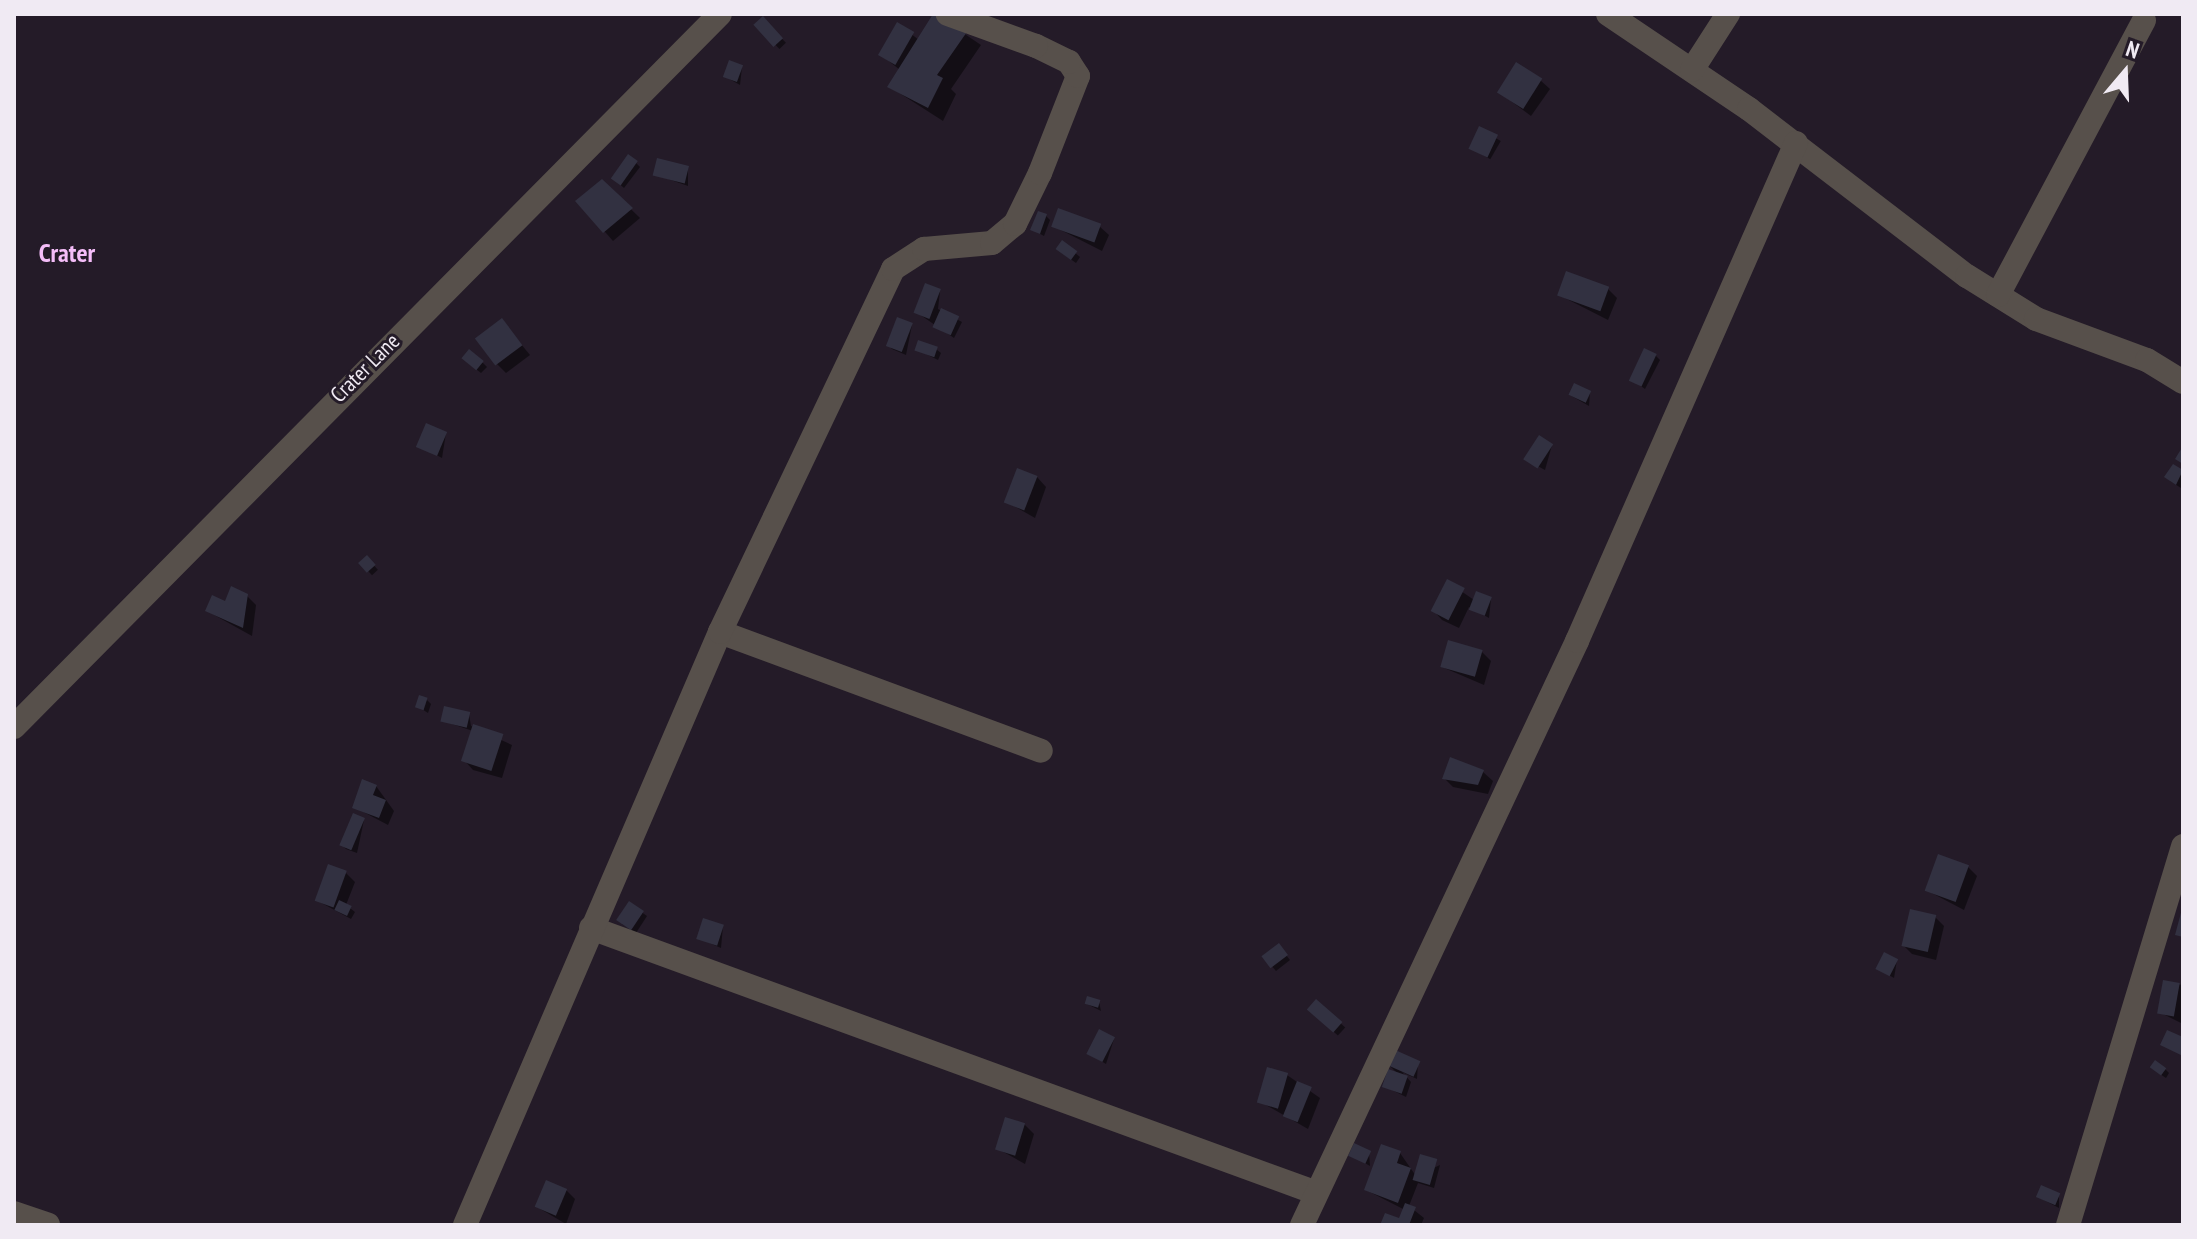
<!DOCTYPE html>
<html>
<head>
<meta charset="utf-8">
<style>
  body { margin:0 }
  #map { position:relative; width:2197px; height:1239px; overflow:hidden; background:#241b28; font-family:"PT Sans Narrow",sans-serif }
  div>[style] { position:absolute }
  .shadow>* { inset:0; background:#0007; transform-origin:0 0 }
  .building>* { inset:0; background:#323141; transform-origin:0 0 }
  .minor>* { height:24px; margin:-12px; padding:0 12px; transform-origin:12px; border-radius:12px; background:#57504b }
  span { translate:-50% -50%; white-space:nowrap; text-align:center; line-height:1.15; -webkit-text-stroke:6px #241b28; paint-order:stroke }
  .street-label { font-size:22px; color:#f0eaf3 }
  .quarter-label { font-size:26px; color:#f4bdf8; font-weight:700 }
  .frame { position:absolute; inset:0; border:16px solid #f0eaf3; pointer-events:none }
  .north { position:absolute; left:2085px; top:32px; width:80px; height:80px; -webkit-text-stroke:6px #241b28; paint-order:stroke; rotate:19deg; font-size:22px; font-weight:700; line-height:32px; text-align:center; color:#f0eaf3 }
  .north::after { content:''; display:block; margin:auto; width:28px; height:36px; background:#f0eaf3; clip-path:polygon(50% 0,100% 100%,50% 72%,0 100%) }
</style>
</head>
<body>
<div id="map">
  <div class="shadow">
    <i style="clip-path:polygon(935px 14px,981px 45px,951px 89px,956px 94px,943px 121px,890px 87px,900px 70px,880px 54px,898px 24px,919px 40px)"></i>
    <i style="left:763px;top:19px;width:33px;height:9px;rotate:46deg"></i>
    <i style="clip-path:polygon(742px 67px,740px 85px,724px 76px)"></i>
    <i style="clip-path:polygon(1540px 80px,1550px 89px,1531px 116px,1499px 92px)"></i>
    <i style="left:1480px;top:129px;width:24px;height:21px;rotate:30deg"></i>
    <i style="clip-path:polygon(636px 163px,640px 167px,624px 188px,616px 181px)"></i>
    <i style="clip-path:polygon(688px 168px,688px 186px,654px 174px)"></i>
    <i style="clip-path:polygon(602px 181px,640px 218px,613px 241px,578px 201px)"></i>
    <i style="clip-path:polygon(1046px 216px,1050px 220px,1044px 236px,1033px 230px)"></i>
    <i style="clip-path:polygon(1053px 226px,1099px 226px,1109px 235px,1102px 251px)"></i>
    <i style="clip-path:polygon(1063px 243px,1080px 257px,1076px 263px,1062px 253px)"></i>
    <i style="clip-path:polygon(1608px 289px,1617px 298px,1608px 320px,1559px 295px)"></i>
    <i style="clip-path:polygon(940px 291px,938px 309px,962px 322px,954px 338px,916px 312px)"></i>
    <i style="clip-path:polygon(502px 321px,530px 355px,506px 373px,497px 364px)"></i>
    <i style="clip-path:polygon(912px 325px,906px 355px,892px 349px,888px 345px)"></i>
    <i style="clip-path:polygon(916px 349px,936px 349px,941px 353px,938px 360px)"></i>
    <i style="clip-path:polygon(1655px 355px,1660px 360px,1645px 389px,1631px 379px)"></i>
    <i style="clip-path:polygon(467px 362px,483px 363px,487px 367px,481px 373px)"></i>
    <i style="clip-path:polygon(1590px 392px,1589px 406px,1570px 395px)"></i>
    <i style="clip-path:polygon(446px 433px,442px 458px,419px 446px)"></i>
    <i style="clip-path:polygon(1552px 445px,1545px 470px,1532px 463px)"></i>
    <i style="clip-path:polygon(2174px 467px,2183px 473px,2181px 488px,2170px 481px)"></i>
    <i style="clip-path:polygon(1037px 477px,1046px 487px,1035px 518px,1007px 502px)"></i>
    <i style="left:367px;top:558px;width:16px;height:8px;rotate:47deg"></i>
    <i style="clip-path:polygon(1448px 582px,1474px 600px,1491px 599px,1489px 618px,1469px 607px,1459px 628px,1442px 620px,1433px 610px)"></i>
    <i style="clip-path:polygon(246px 595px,256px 605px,252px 636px,207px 611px)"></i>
    <i style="clip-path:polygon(1482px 652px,1491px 661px,1484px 685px,1442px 667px)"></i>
    <i style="clip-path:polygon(427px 700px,431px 704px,428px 713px,417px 706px)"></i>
    <i style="clip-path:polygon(469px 714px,471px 726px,512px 745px,502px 778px,473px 770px,464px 760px,473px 731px,443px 721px)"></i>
    <i style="clip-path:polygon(1452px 759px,1483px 772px,1493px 781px,1488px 794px,1453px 787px,1444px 778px)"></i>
    <i style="clip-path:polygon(376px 786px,394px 811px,388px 825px,354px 807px)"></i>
    <i style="clip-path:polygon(364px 820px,357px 853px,346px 849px,342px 845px)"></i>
    <i style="clip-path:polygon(1968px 867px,1977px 876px,1964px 910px,1926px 890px)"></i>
    <i style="clip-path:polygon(346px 873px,355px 882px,346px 905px,355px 912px,351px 919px,316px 900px)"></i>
    <i style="clip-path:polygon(630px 904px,647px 916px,636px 933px,622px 924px)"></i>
    <i style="clip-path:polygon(1935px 917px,1944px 926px,1936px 960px,1912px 954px,1903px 945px)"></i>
    <i style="clip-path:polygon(723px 926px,721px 948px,698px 938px)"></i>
    <i style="clip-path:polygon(1282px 950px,1290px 960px,1276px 971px,1264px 957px)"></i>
    <i style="clip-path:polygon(1897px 960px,1894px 978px,1878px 969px)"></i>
    <i style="clip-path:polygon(2180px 984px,2183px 988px,2183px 1024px,2161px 1013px)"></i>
    <i style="clip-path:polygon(1099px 1002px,1101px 1011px,1087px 1004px)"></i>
    <i style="left:1317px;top:1002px;width:38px;height:11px;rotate:42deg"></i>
    <i style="clip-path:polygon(1114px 1039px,1106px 1064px,1089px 1054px)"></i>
    <i style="clip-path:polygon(1418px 1062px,1417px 1079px,1402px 1072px,1411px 1082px,1406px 1097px,1384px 1086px,1399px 1075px,1389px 1065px)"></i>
    <i style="clip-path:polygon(2165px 1069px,2169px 1073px,2166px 1078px,2157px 1072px)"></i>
    <i style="clip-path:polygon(1287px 1075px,1320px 1098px,1308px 1129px,1259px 1101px)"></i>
    <i style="clip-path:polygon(1024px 1124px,1034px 1134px,1025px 1164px,998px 1149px)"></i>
    <i style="clip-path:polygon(1369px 1153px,1370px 1166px,1351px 1155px)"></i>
    <i style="clip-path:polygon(1400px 1153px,1416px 1176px,1440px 1165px,1434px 1188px,1418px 1183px,1409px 1206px,1424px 1218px,1421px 1225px,1383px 1225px,1401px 1221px,1405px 1210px,1366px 1190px)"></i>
    <i style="clip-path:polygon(566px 1190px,575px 1199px,566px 1224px,537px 1207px)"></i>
    <i style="clip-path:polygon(2059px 1194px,2059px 1208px,2038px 1197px)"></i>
  </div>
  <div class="building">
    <i style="clip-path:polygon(933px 14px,969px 29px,937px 75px,943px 78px,928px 108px,887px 87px)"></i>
    <i style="left:763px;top:16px;width:30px;height:13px;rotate:48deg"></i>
    <i style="left:897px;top:22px;width:20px;height:38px;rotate:30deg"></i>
    <i style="left:729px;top:60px;width:15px;height:18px;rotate:20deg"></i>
    <i style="left:1516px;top:62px;width:31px;height:36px;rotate:32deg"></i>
    <i style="left:1479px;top:126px;width:21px;height:25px;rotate:25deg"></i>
    <i style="left:628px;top:154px;width:12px;height:30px;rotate:35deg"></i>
    <i style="left:657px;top:158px;width:33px;height:18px;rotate:14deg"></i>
    <i style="clip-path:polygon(602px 179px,633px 208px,603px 233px,575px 201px)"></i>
    <i style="left:1058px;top:208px;width:46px;height:20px;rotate:20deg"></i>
    <i style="clip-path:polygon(1038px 211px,1047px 214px,1040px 234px,1030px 230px)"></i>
    <i style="left:1062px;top:240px;width:19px;height:11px;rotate:36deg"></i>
    <i style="left:1566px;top:271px;width:46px;height:26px;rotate:20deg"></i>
    <i style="left:925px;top:283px;width:17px;height:32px;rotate:21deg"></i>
    <i style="left:941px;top:308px;width:20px;height:21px;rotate:24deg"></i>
    <i style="left:897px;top:317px;width:17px;height:31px;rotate:21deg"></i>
    <i style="left:502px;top:318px;width:34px;height:34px;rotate:53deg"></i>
    <i style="left:918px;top:340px;width:21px;height:11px;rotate:19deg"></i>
    <i style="left:1644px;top:348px;width:14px;height:36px;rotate:25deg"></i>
    <i style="left:469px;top:349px;width:19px;height:12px;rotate:39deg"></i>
    <i style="left:1574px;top:383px;width:19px;height:13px;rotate:25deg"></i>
    <i style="left:426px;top:423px;width:23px;height:26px;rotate:23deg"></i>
    <i style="left:1539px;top:435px;width:17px;height:29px;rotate:33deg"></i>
    <i style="clip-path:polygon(2183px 446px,2183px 464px,2175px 459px)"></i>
    <i style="clip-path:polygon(2173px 464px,2183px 470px,2176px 485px,2164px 477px)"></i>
    <i style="left:1017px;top:468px;width:22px;height:37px;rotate:21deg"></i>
    <i style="left:367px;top:555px;width:13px;height:12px;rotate:48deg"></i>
    <i style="left:1447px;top:579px;width:20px;height:36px;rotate:27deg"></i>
    <i style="clip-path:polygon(231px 586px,248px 594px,243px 628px,205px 611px,212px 595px,225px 601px)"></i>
    <i style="left:1476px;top:591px;width:17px;height:20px;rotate:21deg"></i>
    <i style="left:1448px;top:640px;width:36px;height:28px;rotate:16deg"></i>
    <i style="left:419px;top:695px;width:9px;height:13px;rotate:18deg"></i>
    <i style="left:444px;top:706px;width:27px;height:16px;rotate:13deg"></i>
    <i style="left:473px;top:724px;width:32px;height:39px;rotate:18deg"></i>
    <i style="clip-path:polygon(1450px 757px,1484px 770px,1478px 785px,1442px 779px)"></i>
    <i style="clip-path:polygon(362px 779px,377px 785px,373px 795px,386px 800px,379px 818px,352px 808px)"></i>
    <i style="left:353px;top:813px;width:13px;height:35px;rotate:23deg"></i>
    <i style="left:1938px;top:854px;width:33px;height:39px;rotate:20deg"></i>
    <i style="left:328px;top:864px;width:20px;height:39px;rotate:20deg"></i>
    <i style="left:339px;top:900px;width:14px;height:11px;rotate:25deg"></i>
    <i style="left:629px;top:901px;width:18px;height:23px;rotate:34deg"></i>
    <i style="left:1910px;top:909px;width:27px;height:38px;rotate:13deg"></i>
    <i style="clip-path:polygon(2182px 909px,2183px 909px,2183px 937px,2175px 935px)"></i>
    <i style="left:703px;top:918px;width:22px;height:22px;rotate:18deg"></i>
    <i style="left:1279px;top:943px;width:15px;height:22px;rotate:53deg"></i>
    <i style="left:1884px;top:952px;width:16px;height:19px;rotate:27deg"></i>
    <i style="left:2163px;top:980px;width:17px;height:34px;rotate:10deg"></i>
    <i style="left:1087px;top:996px;width:14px;height:8px;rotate:17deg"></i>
    <i style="left:1316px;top:999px;width:35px;height:14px;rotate:41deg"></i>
    <i style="left:1099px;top:1029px;width:18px;height:28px;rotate:27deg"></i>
    <i style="clip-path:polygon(2167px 1030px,2183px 1037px,2183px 1056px,2160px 1045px)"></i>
    <i style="left:1393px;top:1049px;width:30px;height:17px;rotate:24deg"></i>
    <i style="left:2155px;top:1060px;width:14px;height:9px;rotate:36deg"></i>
    <i style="left:1267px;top:1067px;width:22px;height:37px;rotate:16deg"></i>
    <i style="left:1388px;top:1069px;width:21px;height:19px;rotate:19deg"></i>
    <i style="left:1297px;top:1081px;width:16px;height:38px;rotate:22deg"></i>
    <i style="left:1005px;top:1117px;width:21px;height:34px;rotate:17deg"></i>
    <i style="left:1354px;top:1143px;width:19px;height:14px;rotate:25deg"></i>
    <i style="clip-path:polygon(1381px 1144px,1401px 1151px,1397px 1163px,1411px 1168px,1398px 1203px,1364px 1190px)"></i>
    <i style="left:1420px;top:1154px;width:18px;height:27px;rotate:16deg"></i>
    <i style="left:546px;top:1180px;width:23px;height:29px;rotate:23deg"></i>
    <i style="left:2041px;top:1185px;width:21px;height:13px;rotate:23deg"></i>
    <i style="clip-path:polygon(1405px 1203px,1416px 1207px,1409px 1225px,1380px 1225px,1385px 1213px,1399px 1218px)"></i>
  </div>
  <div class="minor">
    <i style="left:1608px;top:14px;width:170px;rotate:34deg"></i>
    <i style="left:1749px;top:109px;width:275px;rotate:37.5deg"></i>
    <i style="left:1967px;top:276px;width:81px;rotate:31.9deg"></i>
    <i style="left:2036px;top:319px;width:118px;rotate:20.3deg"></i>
    <i style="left:2147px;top:360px;width:42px;rotate:31.4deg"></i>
    <i style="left:1692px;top:70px;width:67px;rotate:-57.3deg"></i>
    <i style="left:1998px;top:295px;width:311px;rotate:-62deg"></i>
    <i style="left:720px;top:632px;width:342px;rotate:20.3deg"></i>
    <i style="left:14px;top:727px;width:1003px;rotate:-45.28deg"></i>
    <i style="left:591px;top:928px;width:770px;rotate:20.06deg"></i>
    <i style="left:14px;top:1213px;width:36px;rotate:19deg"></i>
    <i style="left:465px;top:1225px;width:646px;rotate:-66.73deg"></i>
    <i style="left:720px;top:632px;width:402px;rotate:-64.5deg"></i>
    <i style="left:893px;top:269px;width:37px;rotate:-33deg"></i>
    <i style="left:924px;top:249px;width:68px;rotate:-5deg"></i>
    <i style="left:992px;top:243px;width:30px;rotate:-40deg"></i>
    <i style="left:1015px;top:224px;width:57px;rotate:-63.9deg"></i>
    <i style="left:1040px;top:173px;width:104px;rotate:-68.6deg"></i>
    <i style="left:1078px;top:76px;width:17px;rotate:-123deg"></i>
    <i style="left:1069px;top:62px;width:37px;rotate:-154deg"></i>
    <i style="left:1036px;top:46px;width:94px;rotate:-160deg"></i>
    <i style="left:1302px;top:1225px;width:646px;rotate:-64.78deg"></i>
    <i style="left:1577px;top:641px;width:544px;rotate:-66.26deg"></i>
    <i style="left:2068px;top:1225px;width:396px;rotate:-73.1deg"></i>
  </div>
  <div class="street-label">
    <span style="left:365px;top:368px;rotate:-45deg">Crater Lane</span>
  </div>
  <div class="quarter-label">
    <span style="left:67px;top:253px">Crater</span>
  </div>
  <div class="frame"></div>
  <div class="north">N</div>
</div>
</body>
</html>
